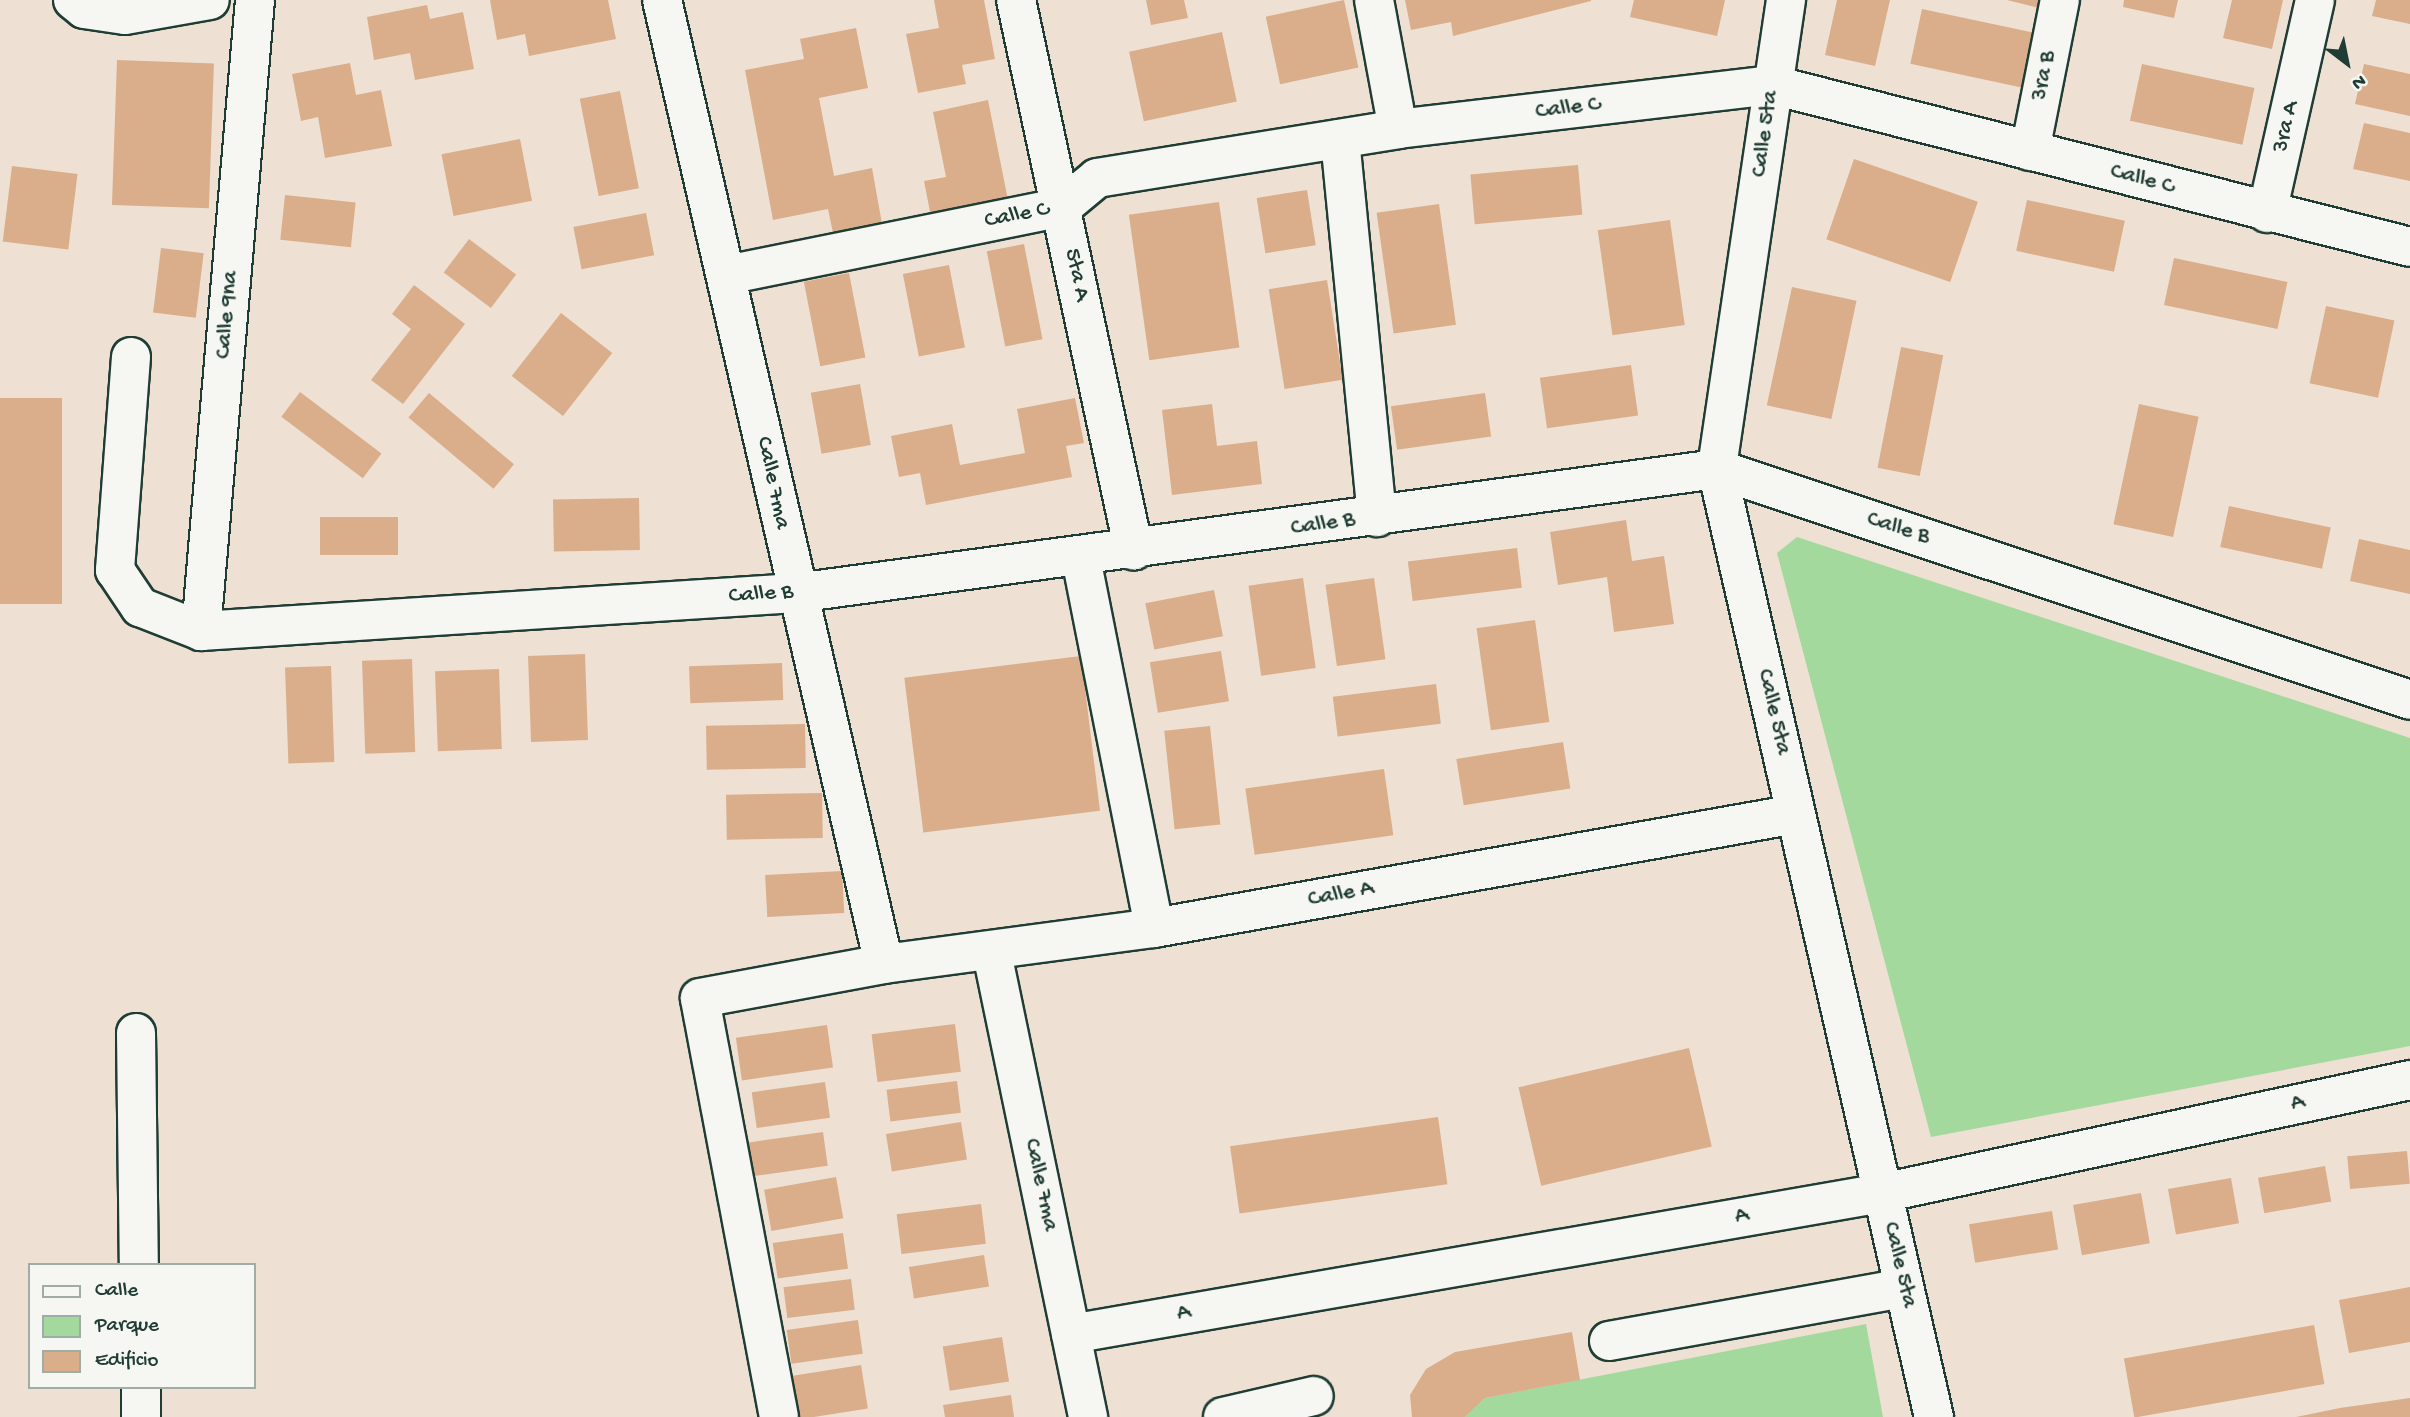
<!DOCTYPE html>
<html>
<head>
<meta charset="utf-8">
<style>
  body { margin:0 }
  #map { position:relative; width:2410px; height:1417px; overflow:hidden; background:#eee0d3; font-family:"Gochi Hand",sans-serif }
  div>[style] { position:absolute }
  .green>* { inset:0; background:#a3d99d }
  .building>* { inset:0; background:#daae8b; transform-origin:0 0 }
  .roads { filter:drop-shadow(2px 0 #1f3d34) drop-shadow(-2px 0 #1f3d34) drop-shadow(0 2px #1f3d34) drop-shadow(0 -2px #1f3d34) }
  .minor>* { height:38px; margin:-19px; padding:0 19px; transform-origin:19px; border-radius:19px; background:#f6f6f2 }
  span { translate:-50% -50%; white-space:nowrap; text-align:center; line-height:1.15; -webkit-text-stroke:7px #f6f6f2; paint-order:stroke }
  .street-label { font-size:23px; color:#1f3d34 }
  .legend { position:absolute; left:28px; top:1263px; width:228px; height:126px; box-sizing:border-box; background:#f6f6f2; border:2px solid #a0aca6; margin:0; padding:9px 12px; list-style:none; font-size:21px; color:#1f3d34 }
  .legend li { display:flex; align-items:center; gap:14px; height:35px }
  .legend b { width:35px; border:2px solid #a0aca6 }
  .north { position:absolute; left:2312px; top:28px; width:70px; height:70px; -webkit-text-stroke:5px #f6f6f2; paint-order:stroke; rotate:148deg; font-size:19px; font-weight:700; line-height:28px; text-align:center; color:#1f3d34 }
  .north::after { content:''; display:block; margin:auto; width:24px; height:32px; background:#1f3d34; clip-path:polygon(50% 0,100% 100%,50% 72%,0 100%) }
</style>
</head>
<body>
<div id="map">
  <div class="green">
    <i style="clip-path:polygon(1797px 537px,2410px 738px,2410px 1046px,1931px 1137px,1777px 553px)"></i>
    <i style="clip-path:polygon(1866px 1324px,1883px 1417px,1465px 1417px,1485px 1398px)"></i>
  </div>
  <div class="building">
    <i style="clip-path:polygon(490px 0,608px 0,616px 39px,529px 56px,525px 34px,497px 40px)"></i>
    <i style="clip-path:polygon(934px 0,984px 0,995px 59px,962px 65px,966px 84px,918px 93px,906px 34px,939px 28px)"></i>
    <i style="clip-path:polygon(1146px 0,1184px 0,1188px 18px,1151px 25px)"></i>
    <i style="left:1344px;top:0;width:69px;height:80px;rotate:78deg"></i>
    <i style="clip-path:polygon(1405px 0,1591px 0,1591px 1px,1453px 36px,1451px 22px,1411px 30px)"></i>
    <i style="clip-path:polygon(1634px 0,1725px 0,1717px 36px,1630px 17px)"></i>
    <i style="clip-path:polygon(1837px 0,1890px 0,1875px 66px,1825px 55px)"></i>
    <i style="clip-path:polygon(2007px 0,2041px 0,2039px 8px)"></i>
    <i style="clip-path:polygon(2124px 0,2178px 0,2174px 18px,2123px 7px)"></i>
    <i style="clip-path:polygon(2232px 0,2283px 0,2272px 49px,2223px 38px)"></i>
    <i style="clip-path:polygon(2376px 0,2410px 0,2410px 24px,2372px 16px)"></i>
    <i style="clip-path:polygon(427px 5px,430px 19px,463px 12px,474px 69px,415px 80px,410px 53px,374px 60px,367px 17px)"></i>
    <i style="left:1922px;top:9px;width:116px;height:56px;rotate:12deg"></i>
    <i style="clip-path:polygon(856px 28px,868px 88px,819px 98px,834px 176px,872px 168px,882px 224px,833px 233px,828px 209px,773px 220px,745px 70px,804px 59px,800px 39px)"></i>
    <i style="left:1222px;top:32px;width:71px;height:95px;rotate:78deg"></i>
    <i style="left:117px;top:60px;width:97px;height:145px;rotate:2deg"></i>
    <i style="clip-path:polygon(350px 63px,356px 95px,381px 90px,392px 146px,325px 158px,318px 117px,301px 121px,292px 74px)"></i>
    <i style="left:2142px;top:64px;width:115px;height:58px;rotate:12deg"></i>
    <i style="clip-path:polygon(2364px 64px,2410px 74px,2410px 116px,2355px 104px)"></i>
    <i style="left:620px;top:91px;width:99px;height:41px;rotate:79deg"></i>
    <i style="clip-path:polygon(988px 100px,1008px 200px,931px 217px,924px 181px,946px 177px,933px 112px)"></i>
    <i style="clip-path:polygon(2364px 123px,2410px 133px,2410px 181px,2353px 169px)"></i>
    <i style="left:520px;top:139px;width:63px;height:80px;rotate:79deg"></i>
    <i style="left:1854px;top:159px;width:131px;height:85px;rotate:19deg"></i>
    <i style="left:1578px;top:165px;width:50px;height:108px;rotate:85deg"></i>
    <i style="left:12px;top:166px;width:66px;height:76px;rotate:7deg"></i>
    <i style="left:1307px;top:190px;width:56px;height:51px;rotate:81deg"></i>
    <i style="left:285px;top:195px;width:71px;height:45px;rotate:6deg"></i>
    <i style="left:2027px;top:200px;width:100px;height:52px;rotate:12deg"></i>
    <i style="left:1219px;top:202px;width:147px;height:91px;rotate:82deg"></i>
    <i style="left:1439px;top:204px;width:122px;height:63px;rotate:82deg"></i>
    <i style="left:646px;top:213px;width:43px;height:74px;rotate:79deg"></i>
    <i style="left:1670px;top:220px;width:106px;height:73px;rotate:82deg"></i>
    <i style="left:469px;top:239px;width:59px;height:42px;rotate:37deg"></i>
    <i style="left:1024px;top:244px;width:97px;height:38px;rotate:79deg"></i>
    <i style="left:161px;top:248px;width:43px;height:65px;rotate:7deg"></i>
    <i style="left:2174px;top:258px;width:116px;height:48px;rotate:12deg"></i>
    <i style="left:949px;top:265px;width:84px;height:47px;rotate:79deg"></i>
    <i style="left:849px;top:273px;width:86px;height:46px;rotate:79deg"></i>
    <i style="left:1327px;top:280px;width:101px;height:59px;rotate:81deg"></i>
    <i style="clip-path:polygon(414px 285px,465px 324px,403px 404px,371px 380px,411px 329px,392px 314px)"></i>
    <i style="left:1792px;top:287px;width:66px;height:121px;rotate:12deg"></i>
    <i style="left:2326px;top:306px;width:70px;height:79px;rotate:12deg"></i>
    <i style="left:561px;top:313px;width:65px;height:80px;rotate:38deg"></i>
    <i style="left:1901px;top:347px;width:43px;height:123px;rotate:11deg"></i>
    <i style="left:1631px;top:365px;width:51px;height:92px;rotate:82deg"></i>
    <i style="left:860px;top:384px;width:62px;height:50px;rotate:80deg"></i>
    <i style="left:300px;top:392px;width:102px;height:31px;rotate:37deg"></i>
    <i style="left:429px;top:393px;width:111px;height:32px;rotate:40deg"></i>
    <i style="left:1485px;top:393px;width:44px;height:95px;rotate:82deg"></i>
    <i style="left:0;top:398px;width:62px;height:206px"></i>
    <i style="clip-path:polygon(1075px 398px,1084px 443px,1066px 446px,1072px 477px,926px 505px,920px 473px,899px 477px,891px 436px,952px 424px,960px 465px,1025px 453px,1017px 409px)"></i>
    <i style="clip-path:polygon(1212px 404px,1217px 446px,1257px 441px,1262px 484px,1172px 495px,1162px 410px)"></i>
    <i style="left:2139px;top:404px;width:61px;height:123px;rotate:12deg"></i>
    <i style="left:639px;top:498px;width:52px;height:86px;rotate:89deg"></i>
    <i style="left:2229px;top:506px;width:104px;height:42px;rotate:12deg"></i>
    <i style="left:398px;top:517px;width:38px;height:78px;rotate:90deg"></i>
    <i style="clip-path:polygon(1626px 520px,1632px 561px,1664px 556px,1674px 624px,1614px 632px,1607px 577px,1558px 585px,1550px 532px)"></i>
    <i style="clip-path:polygon(2359px 539px,2410px 550px,2410px 594px,2350px 581px)"></i>
    <i style="left:1517px;top:548px;width:40px;height:110px;rotate:83deg"></i>
    <i style="left:1303px;top:578px;width:91px;height:55px;rotate:82deg"></i>
    <i style="left:1374px;top:578px;width:82px;height:49px;rotate:82deg"></i>
    <i style="left:1214px;top:590px;width:47px;height:70px;rotate:79deg"></i>
    <i style="left:1535px;top:620px;width:103px;height:59px;rotate:82deg"></i>
    <i style="left:1221px;top:651px;width:51px;height:72px;rotate:81deg"></i>
    <i style="left:585px;top:654px;width:86px;height:57px;rotate:88deg"></i>
    <i style="left:1081px;top:656px;width:156px;height:178px;rotate:83deg"></i>
    <i style="left:412px;top:659px;width:93px;height:50px;rotate:88deg"></i>
    <i style="left:782px;top:663px;width:37px;height:93px;rotate:88deg"></i>
    <i style="left:331px;top:666px;width:96px;height:46px;rotate:88deg"></i>
    <i style="left:499px;top:669px;width:80px;height:64px;rotate:88deg"></i>
    <i style="left:1436px;top:684px;width:40px;height:104px;rotate:83deg"></i>
    <i style="left:805px;top:724px;width:44px;height:99px;rotate:89deg"></i>
    <i style="left:1210px;top:726px;width:99px;height:46px;rotate:84deg"></i>
    <i style="left:1563px;top:742px;width:47px;height:108px;rotate:81deg"></i>
    <i style="left:1384px;top:769px;width:67px;height:140px;rotate:82deg"></i>
    <i style="left:822px;top:793px;width:45px;height:96px;rotate:89deg"></i>
    <i style="left:842px;top:871px;width:42px;height:77px;rotate:87deg"></i>
    <i style="left:955px;top:1024px;width:48px;height:84px;rotate:83deg"></i>
    <i style="left:827px;top:1025px;width:43px;height:92px;rotate:82deg"></i>
    <i style="left:1689px;top:1048px;width:101px;height:175px;rotate:77deg"></i>
    <i style="left:957px;top:1081px;width:32px;height:71px;rotate:83deg"></i>
    <i style="left:825px;top:1082px;width:36px;height:74px;rotate:82deg"></i>
    <i style="left:1438px;top:1117px;width:68px;height:210px;rotate:82deg"></i>
    <i style="left:961px;top:1122px;width:38px;height:76px;rotate:81deg"></i>
    <i style="left:823px;top:1132px;width:34px;height:75px;rotate:82deg"></i>
    <i style="left:2407px;top:1151px;width:33px;height:60px;rotate:85deg"></i>
    <i style="left:2325px;top:1166px;width:36px;height:68px;rotate:80deg"></i>
    <i style="left:836px;top:1177px;width:42px;height:73px;rotate:80deg"></i>
    <i style="left:2231px;top:1178px;width:46px;height:64px;rotate:80deg"></i>
    <i style="left:2141px;top:1193px;width:51px;height:69px;rotate:80deg"></i>
    <i style="left:981px;top:1204px;width:40px;height:85px;rotate:83deg"></i>
    <i style="left:2052px;top:1211px;width:39px;height:84px;rotate:81deg"></i>
    <i style="left:843px;top:1233px;width:36px;height:71px;rotate:82deg"></i>
    <i style="left:984px;top:1255px;width:32px;height:76px;rotate:81deg"></i>
    <i style="left:851px;top:1279px;width:31px;height:68px;rotate:83deg"></i>
    <i style="clip-path:polygon(2410px 1287px,2410px 1342px,2349px 1353px,2339px 1300px)"></i>
    <i style="left:858px;top:1320px;width:34px;height:72px;rotate:82deg"></i>
    <i style="left:2314px;top:1325px;width:60px;height:193px;rotate:80deg"></i>
    <i style="clip-path:polygon(1572px 1332px,1580px 1380px,1485px 1398px,1465px 1417px,1412px 1417px,1410px 1395px,1426px 1369px,1455px 1352px)"></i>
    <i style="left:1002px;top:1337px;width:45px;height:60px;rotate:81deg"></i>
    <i style="left:861px;top:1365px;width:44px;height:69px;rotate:81deg"></i>
    <i style="clip-path:polygon(1011px 1395px,1014px 1417px,945px 1417px,943px 1405px)"></i>
    <i style="clip-path:polygon(2410px 1398px,2410px 1417px,2296px 1417px,2340px 1408px)"></i>
  </div>
  <div class="roads">
    <div class="minor">
      <i style="left:73px;top:0;width:14px;rotate:39deg"></i>
      <i style="left:84px;top:9px;width:41px;rotate:8.3deg"></i>
      <i style="left:125px;top:15px;width:86px;rotate:-10deg"></i>
      <i style="left:662px;top:0;width:989px;rotate:77.03deg"></i>
      <i style="left:1016px;top:0;width:563px;rotate:77.91deg"></i>
      <i style="left:1374px;top:0;width:131px;rotate:79.5deg"></i>
      <i style="left:1786px;top:0;width:474px;rotate:98.4deg"></i>
      <i style="left:1717px;top:469px;width:973px;rotate:77.11deg"></i>
      <i style="left:1340px;top:139px;width:380px;rotate:84.4deg"></i>
      <i style="left:2030px;top:151px;width:154px;rotate:-78.8deg"></i>
      <i style="left:2267px;top:213px;width:218px;rotate:-77.3deg"></i>
      <i style="left:726px;top:275px;width:343px;rotate:-11.4deg"></i>
      <i style="left:1062px;top:207px;width:45px;rotate:-39.6deg"></i>
      <i style="left:1097px;top:178px;width:305px;rotate:-9.2deg"></i>
      <i style="left:1398px;top:129px;width:378px;rotate:-6.7deg"></i>
      <i style="left:1773px;top:85px;width:657px;rotate:14.27deg"></i>
      <i style="left:131px;top:357px;width:214px;rotate:94.3deg"></i>
      <i style="left:115px;top:570px;width:45px;rotate:56deg"></i>
      <i style="left:140px;top:607px;width:66px;rotate:21.5deg"></i>
      <i style="left:201px;top:631px;width:596px;rotate:-3.65deg"></i>
      <i style="left:796px;top:593px;width:929px;rotate:-7.67deg"></i>
      <i style="left:1717px;top:469px;width:730px;rotate:18.43deg"></i>
      <i style="left:1081px;top:558px;width:377px;rotate:78.8deg"></i>
      <i style="left:201px;top:631px;width:633px;rotate:-85.11deg"></i>
      <i style="left:992px;top:953px;width:474px;rotate:78.3deg"></i>
      <i style="left:136px;top:1033px;width:232px;rotate:89.3deg"></i>
      <i style="left:1071px;top:1334px;width:823px;rotate:-9.86deg"></i>
      <i style="left:1882px;top:1193px;width:540px;rotate:-12.08deg"></i>
      <i style="left:1609px;top:1341px;width:300px;rotate:-10.2deg"></i>
      <i style="left:141px;top:1387px;width:30px;rotate:90deg"></i>
      <i style="left:779px;top:1417px;width:426px;rotate:-100.7deg"></i>
      <i style="left:700px;top:998px;width:187px;rotate:-10.5deg"></i>
      <i style="left:884px;top:964px;width:272px;rotate:-7.6deg"></i>
      <i style="left:1154px;top:928px;width:652px;rotate:-10.07deg"></i>
      <i style="left:1223px;top:1417px;width:93px;rotate:-13deg"></i>
    </div>
  </div>
  <div class="street-label">
    <span style="left:2045px;top:76px;rotate:-79deg">3ra B</span>
    <span style="left:1568px;top:109px;rotate:-7deg">Calle C</span>
    <span style="left:2287px;top:127px;rotate:-77deg">3ra A</span>
    <span style="left:1766px;top:134px;rotate:-82deg">Calle 5ta</span>
    <span style="left:2142px;top:180px;rotate:15deg">Calle C</span>
    <span style="left:1017px;top:216px;rotate:-11deg">Calle C</span>
    <span style="left:1076px;top:275px;rotate:78deg">5ta A</span>
    <span style="left:228px;top:315px;rotate:-85deg">Calle 9na</span>
    <span style="left:772px;top:483px;rotate:78deg">Calle 7ma</span>
    <span style="left:1323px;top:525px;rotate:-8deg">Calle B</span>
    <span style="left:1898px;top:529px;rotate:18deg">Calle B</span>
    <span style="left:761px;top:595px;rotate:-4deg">Calle B</span>
    <span style="left:1773px;top:712px;rotate:77deg">Calle 5ta</span>
    <span style="left:1341px;top:895px;rotate:-10deg">Calle A</span>
    <span style="left:2298px;top:1104px;rotate:-12deg">A</span>
    <span style="left:1040px;top:1185px;rotate:78deg">Calle 7ma</span>
    <span style="left:1742px;top:1217px;rotate:-10deg">A</span>
    <span style="left:1899px;top:1265px;rotate:77deg">Calle 5ta</span>
    <span style="left:1184px;top:1314px;rotate:-10deg">A</span>
  </div>
  <ul class="legend">
  <li><b style="height:9px;background:#f6f6f2"></b>Calle</li>
  <li><b style="height:19px;background:#a3d99d"></b>Parque</li>
  <li><b style="height:19px;background:#daae8b"></b>Edificio</li>
  </ul>
  <div class="north">N</div>
</div>
</body>
</html>
